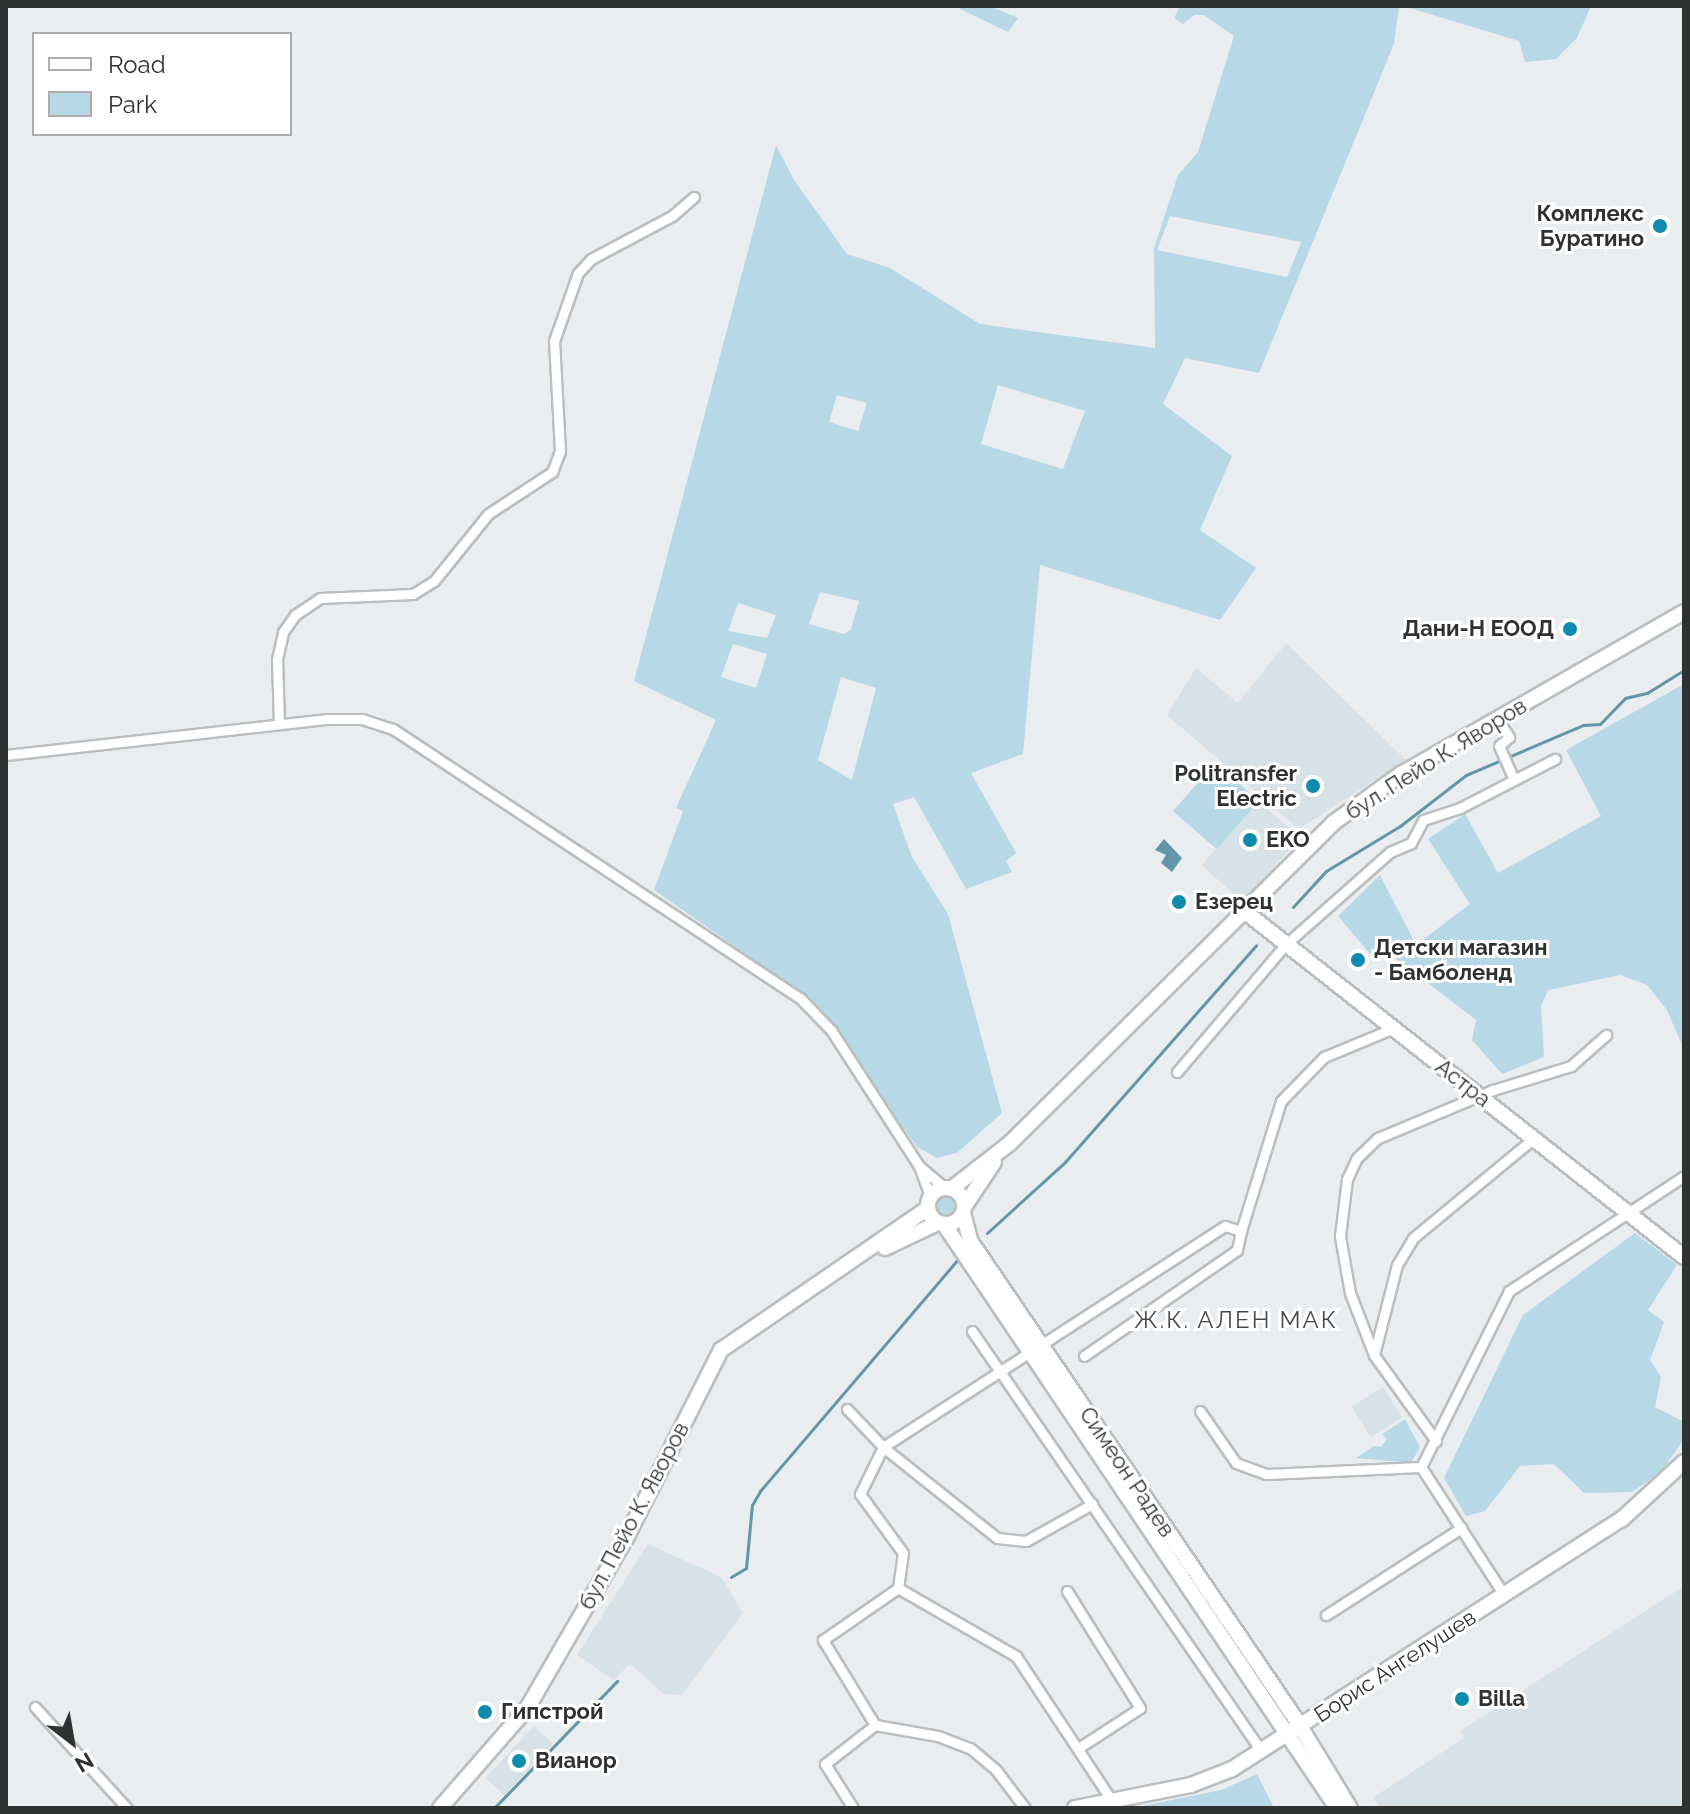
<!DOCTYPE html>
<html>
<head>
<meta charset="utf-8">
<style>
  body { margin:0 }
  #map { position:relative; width:1690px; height:1814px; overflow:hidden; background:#eaedef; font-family:Raleway,sans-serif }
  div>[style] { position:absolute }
  .built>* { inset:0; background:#d6e2e7; transform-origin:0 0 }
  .green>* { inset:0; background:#b7d8e6; transform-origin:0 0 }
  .round { border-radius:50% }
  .water>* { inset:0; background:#6297aa }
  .stream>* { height:3px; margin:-1.5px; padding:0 1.5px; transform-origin:1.5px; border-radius:1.5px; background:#6297aa }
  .roads { filter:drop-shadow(2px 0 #babebf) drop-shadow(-2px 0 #babebf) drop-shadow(0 2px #babebf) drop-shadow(0 -2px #babebf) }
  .street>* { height:9px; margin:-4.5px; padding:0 4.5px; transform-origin:4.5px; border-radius:4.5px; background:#fff }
  .secondary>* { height:14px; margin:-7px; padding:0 7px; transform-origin:7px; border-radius:7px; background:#fff }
  .secondary>.ring { margin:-7px; padding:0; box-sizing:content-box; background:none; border:14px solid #fff; border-radius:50% }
  .dots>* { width:22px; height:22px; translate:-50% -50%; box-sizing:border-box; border:4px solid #fff; border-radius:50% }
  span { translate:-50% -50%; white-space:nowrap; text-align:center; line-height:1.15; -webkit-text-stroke:6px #fff; paint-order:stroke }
  .poi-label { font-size:22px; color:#303232; font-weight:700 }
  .right { translate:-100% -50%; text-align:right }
  .left { translate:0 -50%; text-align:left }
  .street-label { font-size:22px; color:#303232 }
  .neighbourhood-label { font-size:24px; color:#474a4b; letter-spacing:2px }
  .frame { position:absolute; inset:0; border:8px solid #303232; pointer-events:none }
  .legend { position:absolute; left:32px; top:32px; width:260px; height:104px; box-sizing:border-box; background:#fff; border:2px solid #acadad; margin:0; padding:10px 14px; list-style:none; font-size:24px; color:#303232 }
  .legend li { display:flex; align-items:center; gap:16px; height:40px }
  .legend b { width:40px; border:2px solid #acadad }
  .north { position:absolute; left:32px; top:1702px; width:80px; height:80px; -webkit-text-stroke:6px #fff; paint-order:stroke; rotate:149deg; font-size:22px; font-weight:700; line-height:32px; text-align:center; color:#303232 }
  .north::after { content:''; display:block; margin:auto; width:28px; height:36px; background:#303232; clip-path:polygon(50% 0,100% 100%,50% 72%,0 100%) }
</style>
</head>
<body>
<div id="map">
  <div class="built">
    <i style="clip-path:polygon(1286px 643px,1406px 760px,1299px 829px,1167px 715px,1196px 668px,1238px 703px)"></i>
    <i style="left:1259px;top:801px;width:55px;height:86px;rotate:42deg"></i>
    <i style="left:1383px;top:1387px;width:36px;height:37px;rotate:58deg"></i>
    <i style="clip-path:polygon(648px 1544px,721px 1577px,743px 1613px,682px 1695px,664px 1694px,630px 1664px,614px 1680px,577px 1655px)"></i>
    <i style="clip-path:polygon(1684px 1586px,1684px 1808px,1379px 1808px,1374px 1797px,1464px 1738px,1460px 1731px)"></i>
    <i style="left:534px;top:1726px;width:26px;height:71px;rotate:43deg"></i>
  </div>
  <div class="green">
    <i style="clip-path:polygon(954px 6px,989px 6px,1018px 18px,1008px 32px)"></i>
    <i style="clip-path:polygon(evenodd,1180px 6px,1399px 6px,1394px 44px,1259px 373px,1185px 358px,1163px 404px,1232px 456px,1200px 530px,1256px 568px,1220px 620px,1040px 565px,1023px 754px,971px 773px,1016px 853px,1006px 861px,1012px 872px,966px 889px,914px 797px,893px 804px,912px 857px,948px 914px,1002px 1113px,957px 1153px,937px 1158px,917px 1147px,813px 1001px,654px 890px,683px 811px,676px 808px,716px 720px,634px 681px,776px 145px,794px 180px,847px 254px,890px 268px,980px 324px,1155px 348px,1154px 248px,1178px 175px,1198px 152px,1234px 36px,1204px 15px,1194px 15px,1183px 24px,1174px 18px,1180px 6px,1170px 216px,1301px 242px,1301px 243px,1287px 277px,1157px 250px,1170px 216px,1180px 6px,998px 385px,1085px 411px,1063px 469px,981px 444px,998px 385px,1180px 6px,837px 395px,867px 403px,858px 431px,829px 422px,837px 395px,1180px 6px,820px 592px,859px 601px,851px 629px,844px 634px,809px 624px,820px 592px,1180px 6px,738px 603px,776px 615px,767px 638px,728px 631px,738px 603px,1180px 6px,733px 644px,767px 654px,756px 688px,721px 677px,733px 644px,1180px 6px,841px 677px,876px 688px,852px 780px,818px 760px,841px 677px)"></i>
    <i style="clip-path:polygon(1403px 6px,1591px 6px,1577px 38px,1556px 59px,1525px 62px,1519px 41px)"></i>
    <i style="clip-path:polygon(1684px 684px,1684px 1050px,1667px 1010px,1647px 985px,1620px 975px,1548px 990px,1541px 1006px,1544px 1057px,1502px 1074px,1472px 1040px,1476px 1020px,1378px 945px,1370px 954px,1338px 916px,1380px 875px,1416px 945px,1470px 904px,1428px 839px,1465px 814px,1498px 873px,1601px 816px,1566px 750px)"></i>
    <i style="left:1215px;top:763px;width:58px;height:64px;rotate:41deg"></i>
    <i class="round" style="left:932px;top:1193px;width:28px;height:28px"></i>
    <i style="clip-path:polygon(1635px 1233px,1677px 1265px,1648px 1310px,1664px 1322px,1650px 1360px,1661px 1377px,1655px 1407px,1684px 1422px,1684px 1439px,1661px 1472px,1632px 1492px,1584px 1493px,1554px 1464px,1520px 1466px,1485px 1511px,1466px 1516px,1444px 1478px,1523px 1315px)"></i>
    <i style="clip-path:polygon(1405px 1419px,1420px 1447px,1411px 1463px,1356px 1458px,1374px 1446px,1381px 1447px,1387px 1439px,1382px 1434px)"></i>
    <i style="clip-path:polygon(1257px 1774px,1274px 1808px,1142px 1806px,1221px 1790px)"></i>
  </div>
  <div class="water">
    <i style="clip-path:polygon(1164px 839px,1182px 858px,1172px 872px,1161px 863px,1166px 855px,1155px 850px)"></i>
  </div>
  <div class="stream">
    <i style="left:1293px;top:907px;width:49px;rotate:-47.5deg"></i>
    <i style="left:1326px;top:871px;width:87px;rotate:-31.3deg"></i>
    <i style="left:1400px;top:826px;width:83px;rotate:-37.7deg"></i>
    <i style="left:1466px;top:775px;width:127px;rotate:-23.1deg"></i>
    <i style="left:1583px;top:725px;width:17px;rotate:-3deg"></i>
    <i style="left:1600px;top:724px;width:36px;rotate:-46deg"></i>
    <i style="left:1625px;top:698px;width:23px;rotate:-13deg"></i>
    <i style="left:1647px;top:693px;width:44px;rotate:-31.9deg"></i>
    <i style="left:987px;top:1233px;width:105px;rotate:-42.3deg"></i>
    <i style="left:1065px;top:1162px;width:289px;rotate:-48.6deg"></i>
    <i style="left:731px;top:1577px;width:17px;rotate:-31deg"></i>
    <i style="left:746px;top:1568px;width:63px;rotate:-84.6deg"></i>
    <i style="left:752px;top:1505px;width:16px;rotate:-60deg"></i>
    <i style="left:760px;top:1491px;width:304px;rotate:-49.5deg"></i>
    <i style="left:494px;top:1808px;width:177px;rotate:-45.9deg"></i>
  </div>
  <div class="roads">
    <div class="street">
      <i style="left:1497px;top:719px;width:22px;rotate:56deg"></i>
      <i style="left:1509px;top:737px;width:13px;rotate:138deg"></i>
      <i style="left:1499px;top:746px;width:36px;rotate:66deg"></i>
      <i style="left:279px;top:723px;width:64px;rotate:-91.8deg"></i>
      <i style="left:277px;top:659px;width:28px;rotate:-77deg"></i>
      <i style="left:283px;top:632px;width:21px;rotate:-55deg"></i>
      <i style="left:295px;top:615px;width:30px;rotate:-34deg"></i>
      <i style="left:320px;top:598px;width:93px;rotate:-2.5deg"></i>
      <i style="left:413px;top:594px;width:25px;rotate:-32deg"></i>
      <i style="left:434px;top:581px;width:86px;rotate:-51.1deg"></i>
      <i style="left:488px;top:514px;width:77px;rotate:-33.3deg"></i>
      <i style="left:552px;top:472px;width:22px;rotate:-69deg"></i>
      <i style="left:560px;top:451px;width:110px;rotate:-93.1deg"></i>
      <i style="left:554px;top:341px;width:72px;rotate:-70.6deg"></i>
      <i style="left:578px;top:273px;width:19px;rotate:-47deg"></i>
      <i style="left:591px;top:259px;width:92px;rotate:-28deg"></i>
      <i style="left:672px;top:216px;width:29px;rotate:-41deg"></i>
      <i style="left:6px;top:755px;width:322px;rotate:-6.4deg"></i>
      <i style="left:326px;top:719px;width:36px"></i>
      <i style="left:362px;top:719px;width:33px;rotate:18deg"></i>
      <i style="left:393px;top:729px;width:488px;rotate:33.5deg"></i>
      <i style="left:800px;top:998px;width:45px;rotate:45.9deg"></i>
      <i style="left:831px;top:1030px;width:162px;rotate:57.1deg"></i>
      <i style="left:919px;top:1166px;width:33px;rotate:70deg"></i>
      <i style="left:1177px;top:1072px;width:168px;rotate:-49.6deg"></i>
      <i style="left:1286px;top:944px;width:139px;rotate:-41.5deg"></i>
      <i style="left:1390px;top:852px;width:23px;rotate:-23deg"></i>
      <i style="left:1411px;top:843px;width:26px;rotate:-62deg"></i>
      <i style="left:1423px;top:820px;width:39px;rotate:-18deg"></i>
      <i style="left:1460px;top:808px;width:107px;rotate:-27.3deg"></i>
      <i style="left:919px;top:1166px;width:34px;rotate:40deg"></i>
      <i style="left:1241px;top:1231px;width:136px;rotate:-72.9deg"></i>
      <i style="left:1281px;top:1101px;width:62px;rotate:-45.7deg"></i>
      <i style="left:1324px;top:1057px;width:76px;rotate:-22.5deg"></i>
      <i style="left:972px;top:1331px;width:511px;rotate:55.44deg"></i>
      <i style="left:1374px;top:1355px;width:93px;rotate:-75.7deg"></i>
      <i style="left:1397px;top:1265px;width:31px;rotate:-59deg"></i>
      <i style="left:1413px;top:1238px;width:157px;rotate:-39.6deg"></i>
      <i style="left:847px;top:1409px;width:52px;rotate:46.5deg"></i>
      <i style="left:883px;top:1447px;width:146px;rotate:38.6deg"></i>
      <i style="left:997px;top:1538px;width:29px;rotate:6deg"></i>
      <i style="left:1026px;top:1541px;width:76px;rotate:-29.3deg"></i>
      <i style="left:1200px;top:1411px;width:63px;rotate:55.3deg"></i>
      <i style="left:1236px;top:1463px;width:32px;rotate:20deg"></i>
      <i style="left:1266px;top:1474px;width:155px;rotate:-2.6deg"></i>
      <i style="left:1436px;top:1441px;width:106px;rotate:-125.8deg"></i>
      <i style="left:1374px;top:1355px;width:66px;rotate:-111.2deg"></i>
      <i style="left:1350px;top:1293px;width:58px;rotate:-100deg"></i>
      <i style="left:1340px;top:1236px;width:57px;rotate:-83deg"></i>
      <i style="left:1347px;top:1179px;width:23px;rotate:-65deg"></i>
      <i style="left:1357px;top:1158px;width:29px;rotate:-44deg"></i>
      <i style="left:1378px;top:1138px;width:125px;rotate:-22.7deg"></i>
      <i style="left:1493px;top:1090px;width:82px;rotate:-17.1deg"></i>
      <i style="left:1571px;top:1066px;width:47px;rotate:-41.5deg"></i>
      <i style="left:1421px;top:1467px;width:197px;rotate:-63.4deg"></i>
      <i style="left:1509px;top:1291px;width:209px;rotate:-33.3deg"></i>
      <i style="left:1421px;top:1467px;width:153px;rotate:57deg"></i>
      <i style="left:898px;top:1588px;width:136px;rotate:30deg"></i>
      <i style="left:1016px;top:1656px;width:174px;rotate:56.5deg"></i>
      <i style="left:1067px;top:1591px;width:138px;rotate:58deg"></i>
      <i style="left:1140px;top:1708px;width:72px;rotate:147deg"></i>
      <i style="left:1326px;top:1615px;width:161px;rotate:-32.8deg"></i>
      <i style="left:35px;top:1707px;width:137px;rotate:47.7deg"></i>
      <i style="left:875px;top:1725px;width:64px;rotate:9.9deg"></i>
      <i style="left:938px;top:1736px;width:34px;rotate:21deg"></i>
      <i style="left:970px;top:1748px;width:34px;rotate:40deg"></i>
      <i style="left:996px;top:1770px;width:48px;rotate:52.7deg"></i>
      <i style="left:853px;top:1808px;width:52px;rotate:-122.5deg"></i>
      <i style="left:825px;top:1764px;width:63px;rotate:-38deg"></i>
      <i style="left:875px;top:1725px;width:100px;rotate:-121.5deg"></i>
      <i style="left:823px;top:1640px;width:91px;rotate:-34.7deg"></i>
      <i style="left:898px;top:1588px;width:35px;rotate:-82deg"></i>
      <i style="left:903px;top:1553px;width:73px;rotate:-126.1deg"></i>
      <i style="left:860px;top:1494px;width:52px;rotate:-63.9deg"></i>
      <i style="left:883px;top:1447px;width:407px;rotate:-32.9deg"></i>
      <i style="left:1225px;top:1226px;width:17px;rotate:17deg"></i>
      <i style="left:1241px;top:1231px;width:19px;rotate:102deg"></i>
      <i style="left:1237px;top:1250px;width:186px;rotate:145.3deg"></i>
    </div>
    <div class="secondary">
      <i style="left:1243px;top:910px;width:561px;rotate:38.2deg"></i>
      <i class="ring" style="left:928px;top:1188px;width:22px;height:22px"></i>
      <i style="left:951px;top:1189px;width:75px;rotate:-37.9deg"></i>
      <i style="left:1010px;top:1143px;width:455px;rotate:-44.7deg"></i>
      <i style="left:1333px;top:823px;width:84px;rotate:-35.8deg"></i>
      <i style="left:1401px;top:774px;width:326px;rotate:-29.8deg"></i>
      <i style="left:964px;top:1207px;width:54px;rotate:-56.3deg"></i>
      <i style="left:963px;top:1213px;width:30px;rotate:75deg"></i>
      <i style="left:971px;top:1242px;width:576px;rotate:55.76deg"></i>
      <i style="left:1295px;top:1718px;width:105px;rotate:58.6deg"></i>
      <i style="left:944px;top:1224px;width:704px;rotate:56.06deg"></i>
      <i style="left:885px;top:1248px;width:59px;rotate:-25.3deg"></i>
      <i style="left:440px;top:1808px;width:134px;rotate:-48.9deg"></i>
      <i style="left:528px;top:1707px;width:195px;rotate:-59.9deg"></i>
      <i style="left:626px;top:1538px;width:211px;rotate:-63.2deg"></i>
      <i style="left:721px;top:1350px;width:250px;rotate:-34.4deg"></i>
      <i style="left:1075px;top:1808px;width:118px;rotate:-11.2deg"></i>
      <i style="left:1191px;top:1785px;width:44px;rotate:-21.3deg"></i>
      <i style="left:1232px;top:1769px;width:463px;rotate:-32.7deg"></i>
      <i style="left:1622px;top:1519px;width:84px;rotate:-42.6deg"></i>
    </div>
  </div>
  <div class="dots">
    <i style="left:1660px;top:226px;background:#0e8bad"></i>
    <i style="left:1570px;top:629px;background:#0e8bad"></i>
    <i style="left:1313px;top:786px;background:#0e8bad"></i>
    <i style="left:1250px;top:840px;background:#0e8bad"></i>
    <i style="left:1179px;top:902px;background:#0e8bad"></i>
    <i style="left:1358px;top:960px;background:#0e8bad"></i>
    <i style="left:1462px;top:1699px;background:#0e8bad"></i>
    <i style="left:485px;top:1712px;background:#0e8bad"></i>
    <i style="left:519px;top:1761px;background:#0e8bad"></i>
  </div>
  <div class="poi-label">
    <span class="right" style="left:1644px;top:226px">Комплекс<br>Буратино</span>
    <span class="right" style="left:1554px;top:629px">Дани-Н ЕООД</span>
    <span class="right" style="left:1297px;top:786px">Politransfer<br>Electric</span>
    <span class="left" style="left:1266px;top:840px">EKO</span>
    <span class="left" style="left:1195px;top:902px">Езерец</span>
    <span class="left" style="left:1374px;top:960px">Детски магазин<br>- Бамболенд</span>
    <span class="left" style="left:1478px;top:1699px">Billa</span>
    <span class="left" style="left:501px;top:1712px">Гипстрой</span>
    <span class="left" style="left:535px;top:1761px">Вианор</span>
  </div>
  <div class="street-label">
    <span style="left:1436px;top:759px;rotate:-32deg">бул. Пейо К. Яворов</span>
    <span style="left:1463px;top:1083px;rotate:38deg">Астра</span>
    <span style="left:1127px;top:1472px;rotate:56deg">Симеон Радев</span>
    <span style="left:634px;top:1516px;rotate:-62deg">бул. Пейо К. Яворов</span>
    <span style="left:1395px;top:1666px;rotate:-33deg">Борис Ангелушев</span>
  </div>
  <div class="neighbourhood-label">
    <span style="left:1236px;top:1320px">Ж.К. АЛЕН МАК</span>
  </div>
  <div class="frame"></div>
  <ul class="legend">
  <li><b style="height:10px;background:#fff"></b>Road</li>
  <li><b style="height:22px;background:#b7d8e6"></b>Park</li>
  </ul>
  <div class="north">N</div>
</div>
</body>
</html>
